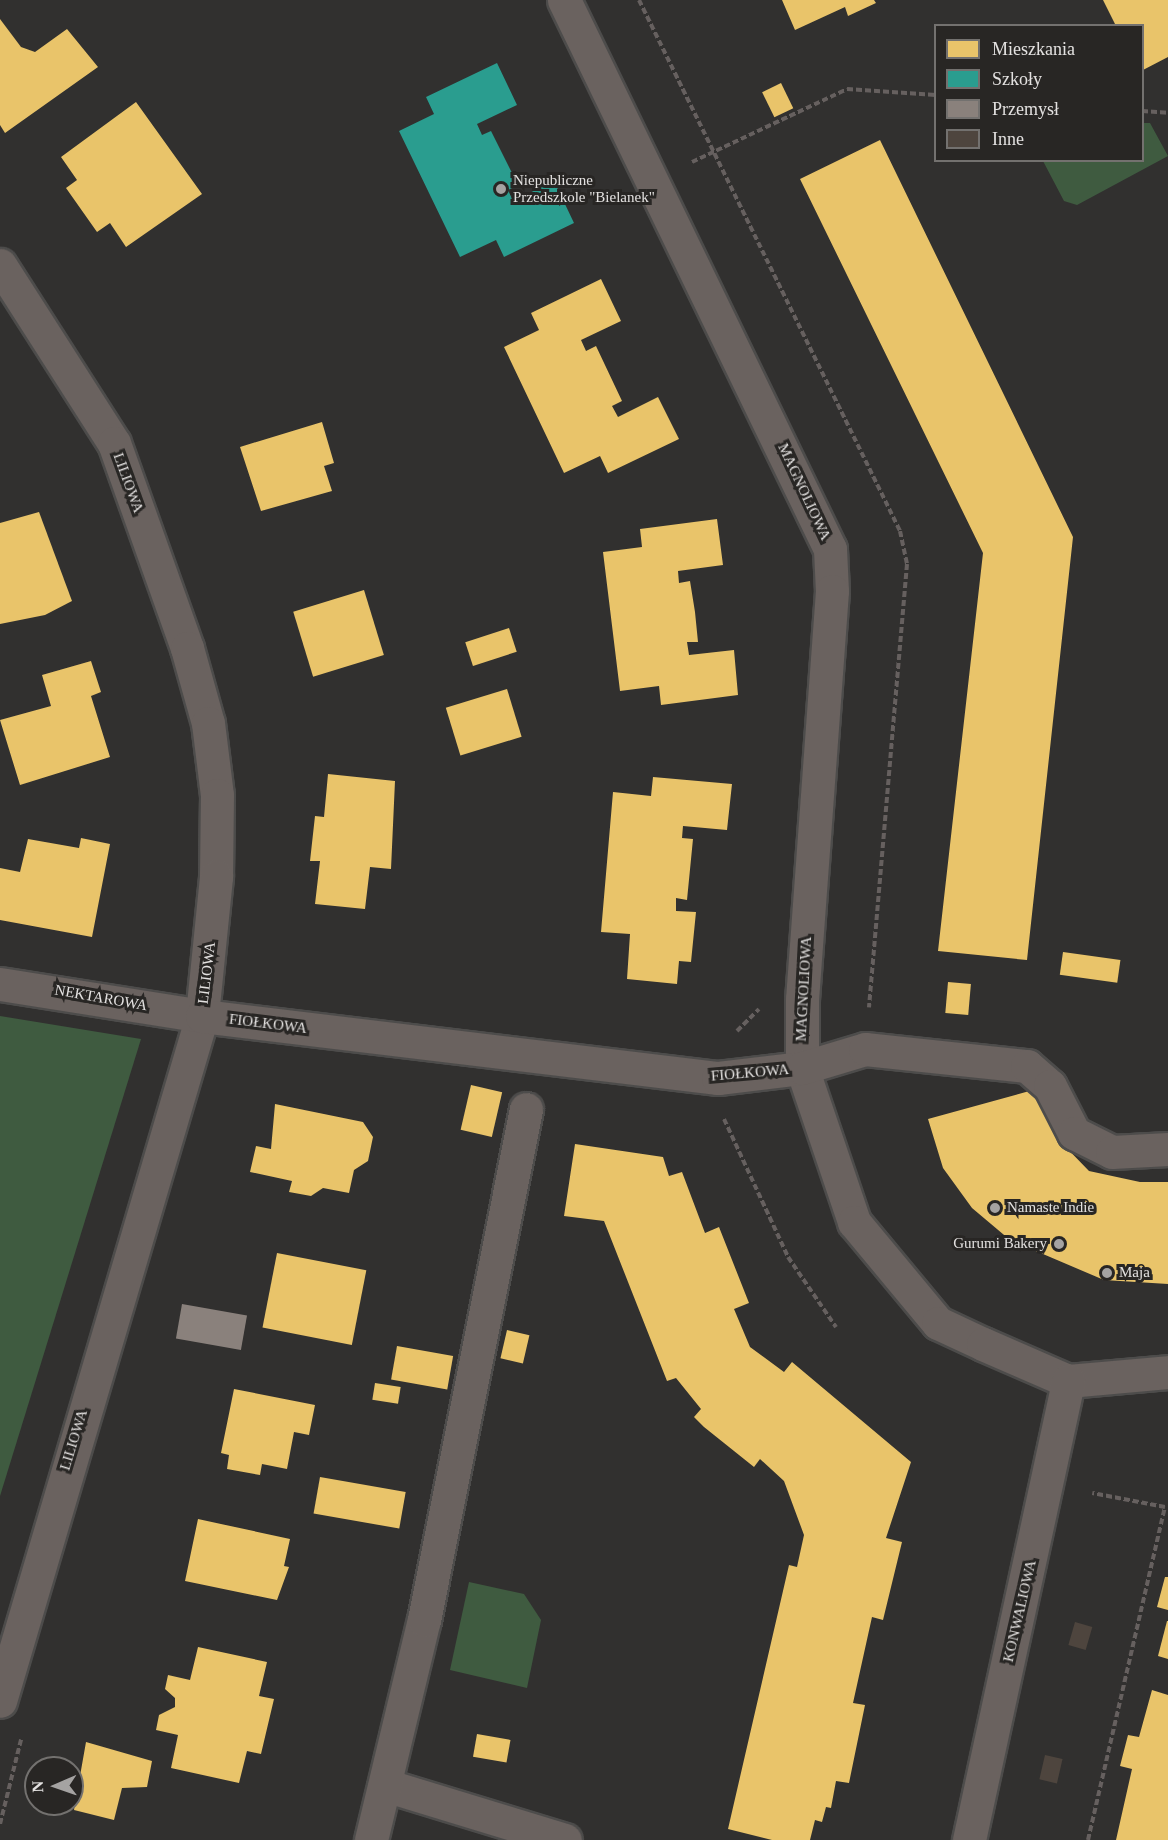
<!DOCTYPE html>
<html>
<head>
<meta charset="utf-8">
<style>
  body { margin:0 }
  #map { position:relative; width:1168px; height:1840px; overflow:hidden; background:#31302f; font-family:Georgia,serif }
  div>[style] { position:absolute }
  .green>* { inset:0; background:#3f5b40 }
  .homes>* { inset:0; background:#e9c46a; transform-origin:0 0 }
  .schools>* { inset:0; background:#2a9d8f }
  .industry>* { inset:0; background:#8a817c; transform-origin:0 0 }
  .building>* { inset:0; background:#4e453e; transform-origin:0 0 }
  .path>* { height:4px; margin-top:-2px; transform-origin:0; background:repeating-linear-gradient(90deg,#66605f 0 6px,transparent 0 9px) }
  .roads { filter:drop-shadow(2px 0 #4d4c4b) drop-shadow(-2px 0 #4d4c4b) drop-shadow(0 2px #4d4c4b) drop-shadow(0 -2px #4d4c4b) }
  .street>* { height:33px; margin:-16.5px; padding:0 16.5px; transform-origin:16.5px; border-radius:16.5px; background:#6a625f }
  .dots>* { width:16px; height:16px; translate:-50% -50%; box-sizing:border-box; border:3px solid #282624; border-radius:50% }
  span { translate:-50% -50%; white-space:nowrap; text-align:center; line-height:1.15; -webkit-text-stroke:6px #282624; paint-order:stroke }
  .poi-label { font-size:15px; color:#e3e1e0 }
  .left { translate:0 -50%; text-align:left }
  .right { translate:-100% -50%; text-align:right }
  .street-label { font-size:15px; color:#e3e1e0 }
  .legend { position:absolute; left:934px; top:24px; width:210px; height:138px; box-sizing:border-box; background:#282624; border:2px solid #73716f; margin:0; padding:8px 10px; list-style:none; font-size:18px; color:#e3e1e0 }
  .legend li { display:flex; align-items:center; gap:12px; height:30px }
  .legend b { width:30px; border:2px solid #73716f }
  .north { position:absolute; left:24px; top:1756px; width:60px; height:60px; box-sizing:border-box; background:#282624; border:2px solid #73716f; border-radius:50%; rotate:268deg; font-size:16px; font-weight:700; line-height:24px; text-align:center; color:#e3e1e0 }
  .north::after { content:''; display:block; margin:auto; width:21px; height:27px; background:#a5a3a2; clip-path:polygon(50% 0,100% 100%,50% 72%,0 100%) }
</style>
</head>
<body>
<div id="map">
  <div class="green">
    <i style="clip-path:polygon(1143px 123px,1150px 123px,1168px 156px,1077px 205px,1064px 201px,1043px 161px,1142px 160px)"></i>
    <i style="clip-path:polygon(0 1016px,141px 1039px,0 1496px)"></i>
    <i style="clip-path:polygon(469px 1582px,524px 1594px,541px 1620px,527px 1688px,450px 1670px)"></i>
  </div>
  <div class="homes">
    <i style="clip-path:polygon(782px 0,874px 0,876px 3px,848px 16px,845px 7px,795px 30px)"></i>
    <i style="clip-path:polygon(1103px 0,1168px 0,1168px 57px,1143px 70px,1143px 26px,1116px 26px)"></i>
    <i style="clip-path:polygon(0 19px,21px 47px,35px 52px,67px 29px,98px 67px,5px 133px,0 125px)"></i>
    <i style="left:781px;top:83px;width:28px;height:21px;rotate:64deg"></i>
    <i style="clip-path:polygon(136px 102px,202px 194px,126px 247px,110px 223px,97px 232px,66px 188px,77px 180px,61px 157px)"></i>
    <i style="clip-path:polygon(880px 140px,1073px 537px,1027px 960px,938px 951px,983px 553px,800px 179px)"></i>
    <i style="clip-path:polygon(601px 279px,621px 321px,581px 340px,586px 351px,596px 346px,622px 401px,612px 406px,618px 417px,658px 397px,679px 439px,608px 473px,600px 456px,564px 473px,504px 347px,539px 330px,531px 313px)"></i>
    <i style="clip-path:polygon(322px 422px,334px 463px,324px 466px,332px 491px,261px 511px,240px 447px)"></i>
    <i style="clip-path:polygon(39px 512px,72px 601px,45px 615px,0 624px,0 523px)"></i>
    <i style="clip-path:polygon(717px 519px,723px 565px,678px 571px,679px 583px,690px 581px,695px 612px,698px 642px,687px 642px,689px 655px,734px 650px,738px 695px,661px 705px,659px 686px,620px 691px,603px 552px,642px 547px,640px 529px)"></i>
    <i style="left:364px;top:590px;width:68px;height:74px;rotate:73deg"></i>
    <i style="left:509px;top:628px;width:25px;height:46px;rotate:72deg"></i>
    <i style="clip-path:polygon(91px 661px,101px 692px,91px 696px,110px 757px,20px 785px,0 720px,51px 706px,42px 675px)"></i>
    <i style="left:507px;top:689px;width:50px;height:64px;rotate:73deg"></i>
    <i style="clip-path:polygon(328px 774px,395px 781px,391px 869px,370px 867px,365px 909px,315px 904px,320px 861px,310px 861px,315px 816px,324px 817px)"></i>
    <i style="clip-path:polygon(653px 777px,732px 784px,727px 830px,683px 826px,682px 838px,693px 839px,687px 900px,676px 898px,676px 911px,696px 912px,691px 962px,679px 961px,677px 984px,627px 979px,630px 934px,601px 932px,613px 792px,651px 796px)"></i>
    <i style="clip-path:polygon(81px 838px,110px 844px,92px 937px,0 920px,0 868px,20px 872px,28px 839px,79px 848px)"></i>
    <i style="left:1063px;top:952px;width:58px;height:23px;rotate:8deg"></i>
    <i style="left:948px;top:982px;width:23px;height:31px;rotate:5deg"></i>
    <i style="left:471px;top:1085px;width:32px;height:46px;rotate:13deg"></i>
    <i style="clip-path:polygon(1033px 1090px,1056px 1137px,1089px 1171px,1140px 1182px,1168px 1182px,1168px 1284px,1104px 1280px,1010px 1240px,972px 1208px,943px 1168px,928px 1119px)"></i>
    <i style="clip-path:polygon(275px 1104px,363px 1122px,373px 1137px,368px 1161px,354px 1170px,349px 1193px,323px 1188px,311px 1196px,289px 1192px,292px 1181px,250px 1172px,256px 1146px,271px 1149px)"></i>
    <i style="clip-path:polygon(575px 1144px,663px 1157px,669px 1176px,682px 1172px,705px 1233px,719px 1227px,749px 1303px,734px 1309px,750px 1347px,784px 1372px,792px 1362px,911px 1462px,886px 1538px,902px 1542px,883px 1620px,872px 1617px,853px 1703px,865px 1705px,849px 1783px,836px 1781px,831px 1808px,826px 1807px,822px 1822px,815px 1820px,810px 1840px,772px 1840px,728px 1829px,789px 1565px,797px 1567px,804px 1535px,784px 1481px,760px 1459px,754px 1467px,704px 1427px,694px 1417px,701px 1409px,676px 1378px,667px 1381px,604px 1221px,564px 1216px)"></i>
    <i style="left:277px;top:1253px;width:91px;height:76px;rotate:11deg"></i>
    <i style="left:507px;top:1330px;width:23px;height:29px;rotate:13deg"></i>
    <i style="left:397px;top:1346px;width:57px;height:34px;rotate:10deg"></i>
    <i style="left:375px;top:1383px;width:26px;height:17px;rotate:9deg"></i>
    <i style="clip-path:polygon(234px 1389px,315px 1405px,309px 1435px,294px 1432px,287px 1469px,262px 1464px,260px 1475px,227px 1469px,229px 1455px,221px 1453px)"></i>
    <i style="left:320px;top:1477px;width:87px;height:37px;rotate:10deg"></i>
    <i style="clip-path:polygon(198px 1519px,290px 1539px,284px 1566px,289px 1567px,277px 1600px,185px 1581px)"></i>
    <i style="clip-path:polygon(1165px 1577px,1168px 1577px,1168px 1610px,1157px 1607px)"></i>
    <i style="clip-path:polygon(1167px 1621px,1168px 1621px,1168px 1659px,1158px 1656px)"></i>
    <i style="clip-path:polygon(198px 1647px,267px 1662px,259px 1696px,274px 1699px,261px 1754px,247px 1751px,239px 1783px,171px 1768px,178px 1735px,156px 1730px,159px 1715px,175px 1707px,175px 1698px,165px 1689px,168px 1675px,190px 1680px)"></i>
    <i style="clip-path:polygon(1152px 1690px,1168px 1695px,1168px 1840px,1116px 1840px,1132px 1769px,1120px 1766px,1128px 1735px,1139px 1737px)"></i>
    <i style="left:477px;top:1734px;width:34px;height:23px;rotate:10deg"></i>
    <i style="clip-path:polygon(86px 1742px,152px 1761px,147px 1787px,122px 1788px,114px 1820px,74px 1810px)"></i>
  </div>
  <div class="schools">
    <i style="clip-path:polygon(497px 63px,517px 105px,477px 124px,482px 135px,491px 131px,518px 185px,508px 190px,513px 201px,554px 181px,574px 223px,504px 257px,496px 240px,460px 257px,399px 131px,434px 114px,426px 97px)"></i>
  </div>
  <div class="industry">
    <i style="left:182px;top:1304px;width:66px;height:35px;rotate:10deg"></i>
  </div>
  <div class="building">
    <i style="left:1075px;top:1622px;width:18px;height:24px;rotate:16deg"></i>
    <i style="left:1045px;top:1755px;width:18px;height:25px;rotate:13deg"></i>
  </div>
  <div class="path">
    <i style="left:639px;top:0;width:592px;rotate:63.82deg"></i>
    <i style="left:900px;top:531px;width:34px;rotate:78deg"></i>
    <i style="left:907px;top:564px;width:445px;rotate:94.9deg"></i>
    <i style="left:1142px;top:111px;width:26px;rotate:4deg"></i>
    <i style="left:692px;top:162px;width:171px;rotate:-25.2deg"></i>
    <i style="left:847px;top:89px;width:89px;rotate:3.9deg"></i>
    <i style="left:737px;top:1031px;width:31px;rotate:-45deg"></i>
    <i style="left:724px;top:1119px;width:152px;rotate:65.1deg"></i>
    <i style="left:788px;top:1257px;width:85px;rotate:55.6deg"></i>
    <i style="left:0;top:1824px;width:87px;rotate:-76deg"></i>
    <i style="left:1088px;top:1840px;width:342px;rotate:-77deg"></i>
    <i style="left:1165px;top:1507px;width:74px;rotate:-169.1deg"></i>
  </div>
  <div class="roads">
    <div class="street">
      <i style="left:564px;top:0;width:610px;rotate:64.15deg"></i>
      <i style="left:830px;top:549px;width:42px;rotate:87.3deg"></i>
      <i style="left:832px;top:591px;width:409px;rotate:94.2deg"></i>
      <i style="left:802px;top:999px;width:69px;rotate:90deg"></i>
      <i style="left:802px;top:1068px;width:163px;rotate:71.3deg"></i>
      <i style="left:854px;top:1222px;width:131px;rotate:50.3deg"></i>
      <i style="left:938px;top:1323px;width:50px;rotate:25deg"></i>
      <i style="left:983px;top:1344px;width:93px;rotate:23.5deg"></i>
      <i style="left:1068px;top:1381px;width:100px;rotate:-5.1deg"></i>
      <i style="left:0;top:265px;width:211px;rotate:57.4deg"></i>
      <i style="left:114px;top:443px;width:218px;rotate:70.4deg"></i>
      <i style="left:187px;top:648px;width:78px;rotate:74.4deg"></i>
      <i style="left:208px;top:723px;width:73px;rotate:82.9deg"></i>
      <i style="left:217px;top:795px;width:82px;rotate:90.7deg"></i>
      <i style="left:216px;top:877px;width:140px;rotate:95.8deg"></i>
      <i style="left:202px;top:1016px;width:714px;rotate:106.43deg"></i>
      <i style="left:0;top:984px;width:205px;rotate:9deg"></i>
      <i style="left:202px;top:1016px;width:520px;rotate:6.85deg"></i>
      <i style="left:718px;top:1078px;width:85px;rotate:-6.8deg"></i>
      <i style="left:802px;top:1068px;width:66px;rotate:-16.8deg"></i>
      <i style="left:865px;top:1049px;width:163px;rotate:6deg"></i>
      <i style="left:1027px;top:1066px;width:30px;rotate:41deg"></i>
      <i style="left:1050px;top:1086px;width:53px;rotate:62.9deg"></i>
      <i style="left:1074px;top:1133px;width:42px;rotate:26.6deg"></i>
      <i style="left:1112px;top:1152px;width:56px;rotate:-3.1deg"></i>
      <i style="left:385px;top:1785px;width:188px;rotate:17deg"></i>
      <i style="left:371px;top:1840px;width:226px;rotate:-76.5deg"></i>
      <i style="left:424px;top:1620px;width:521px;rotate:-78.71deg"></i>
      <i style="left:969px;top:1840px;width:470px;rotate:-77.8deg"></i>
    </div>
  </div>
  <div class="dots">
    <i style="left:501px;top:189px;background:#a5a3a2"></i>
    <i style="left:995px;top:1208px;background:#a5a3a2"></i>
    <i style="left:1059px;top:1244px;background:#a5a3a2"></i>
    <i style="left:1107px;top:1273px;background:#a5a3a2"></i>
  </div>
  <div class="poi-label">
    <span class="left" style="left:513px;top:189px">Niepubliczne<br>Przedszkole "Bielanek"</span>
    <span class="left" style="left:1007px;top:1208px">Namaste Indie</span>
    <span class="right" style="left:1047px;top:1244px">Gurumi Bakery</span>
    <span class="left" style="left:1119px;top:1273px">Maja</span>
  </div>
  <div class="street-label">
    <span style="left:128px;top:483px;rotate:70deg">LILIOWA</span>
    <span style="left:804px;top:492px;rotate:65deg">MAGNOLIOWA</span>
    <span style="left:207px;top:973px;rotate:-83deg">LILIOWA</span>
    <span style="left:804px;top:989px;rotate:-87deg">MAGNOLIOWA</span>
    <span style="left:101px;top:998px;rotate:10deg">NEKTAROWA</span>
    <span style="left:268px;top:1024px;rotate:7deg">FIOŁKOWA</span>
    <span style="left:750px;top:1073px;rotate:-5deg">FIOŁKOWA</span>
    <span style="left:74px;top:1440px;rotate:-73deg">LILIOWA</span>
    <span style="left:1020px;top:1611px;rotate:-77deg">KONWALIOWA</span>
  </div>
  <ul class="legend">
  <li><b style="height:16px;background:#e9c46a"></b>Mieszkania</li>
  <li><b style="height:16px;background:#2a9d8f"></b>Szkoły</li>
  <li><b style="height:16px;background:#8a817c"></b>Przemysł</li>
  <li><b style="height:16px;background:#4e453e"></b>Inne</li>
  </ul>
  <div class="north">N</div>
</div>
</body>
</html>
